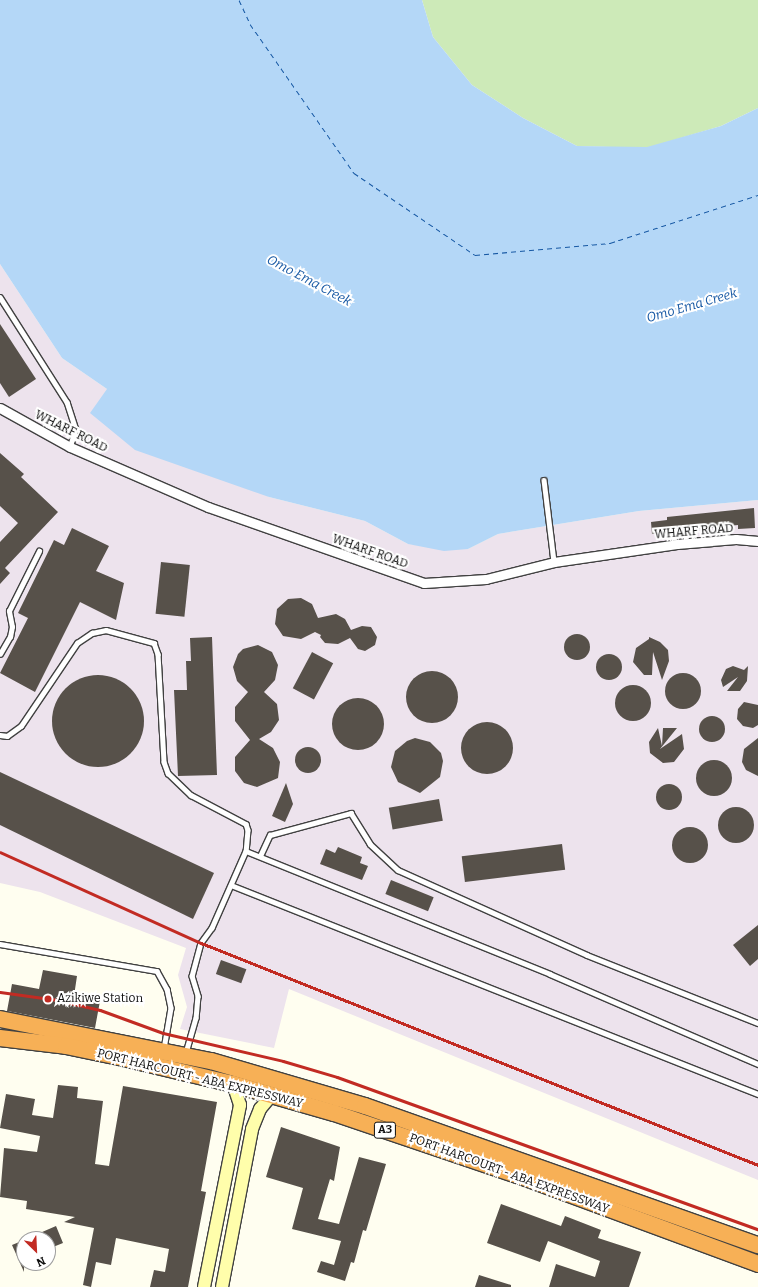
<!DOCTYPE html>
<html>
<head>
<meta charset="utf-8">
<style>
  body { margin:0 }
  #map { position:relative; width:758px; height:1287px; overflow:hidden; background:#fffef0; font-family:Bitter,serif }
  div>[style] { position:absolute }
  .industrial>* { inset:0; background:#ede3ed }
  .green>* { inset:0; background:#cdeab8 }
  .water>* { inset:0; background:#b4d7f7 }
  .ferry>* { height:1px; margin-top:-0.5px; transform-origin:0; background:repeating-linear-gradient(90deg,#1557a3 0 5px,transparent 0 9px) }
  .building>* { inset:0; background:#57514a; transform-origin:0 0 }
  .round { border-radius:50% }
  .roads { filter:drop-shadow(1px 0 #414141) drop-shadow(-1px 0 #414141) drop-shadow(0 1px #414141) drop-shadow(0 -1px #414141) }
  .lane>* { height:4.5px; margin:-2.25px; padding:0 2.25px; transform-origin:2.25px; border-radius:2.25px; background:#fff }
  .street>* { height:9px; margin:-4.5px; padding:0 4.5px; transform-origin:4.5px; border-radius:4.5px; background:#fff }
  .secondary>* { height:12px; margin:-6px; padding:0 6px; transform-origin:6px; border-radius:6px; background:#fffeab }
  .highway>* { height:16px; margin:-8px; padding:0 8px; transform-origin:8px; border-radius:8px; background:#f7b056 }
  .rail>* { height:3px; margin:-1.5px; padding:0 1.5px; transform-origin:1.5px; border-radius:1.5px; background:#c22b23 }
  .dots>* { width:11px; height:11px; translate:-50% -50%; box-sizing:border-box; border:2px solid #fff; border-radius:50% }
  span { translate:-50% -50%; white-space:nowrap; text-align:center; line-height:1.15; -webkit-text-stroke:4px #fff; paint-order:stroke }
  .shield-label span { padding:1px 3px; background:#fff; border:1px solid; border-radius:3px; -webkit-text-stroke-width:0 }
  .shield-label { font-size:11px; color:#0e0e0e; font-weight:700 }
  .street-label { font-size:12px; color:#0e0e0e }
  .poi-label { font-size:12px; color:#0e0e0e }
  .left { translate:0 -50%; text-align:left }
  .water-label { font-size:13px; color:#1557a3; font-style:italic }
  .north { position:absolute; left:16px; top:1231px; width:40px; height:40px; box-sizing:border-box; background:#fff; border:1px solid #9f9f9f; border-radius:50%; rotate:156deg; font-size:11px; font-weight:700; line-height:16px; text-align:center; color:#0e0e0e }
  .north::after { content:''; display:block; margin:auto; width:14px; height:18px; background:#c22b23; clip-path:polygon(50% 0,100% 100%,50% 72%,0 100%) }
</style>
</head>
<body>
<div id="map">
  <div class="industrial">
    <i style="clip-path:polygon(0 264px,62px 358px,107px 389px,269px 497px,365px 521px,408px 544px,468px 549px,498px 534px,639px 511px,758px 500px,758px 1180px,289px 989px,274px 1048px,180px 1029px,187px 1007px,178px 975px,186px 948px,40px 892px,0 883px)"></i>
  </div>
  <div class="green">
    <i style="clip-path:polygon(422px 0,758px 0,758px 108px,721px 126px,647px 148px,577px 146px,523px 118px,472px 85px,433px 37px)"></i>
  </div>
  <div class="water">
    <i style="clip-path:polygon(0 0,422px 0,433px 37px,472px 85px,523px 118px,577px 146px,647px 147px,721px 126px,758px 108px,758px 500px,639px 511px,498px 534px,468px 549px,444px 551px,408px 544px,365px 521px,269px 497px,135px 450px,90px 413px,107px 389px,62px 358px,0 264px)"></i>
  </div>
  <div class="ferry">
    <i style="left:239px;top:0;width:26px;rotate:65deg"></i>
    <i style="left:250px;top:24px;width:182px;rotate:55.1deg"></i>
    <i style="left:354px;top:173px;width:146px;rotate:34.1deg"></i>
    <i style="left:475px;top:255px;width:136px;rotate:-5.1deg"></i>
    <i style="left:610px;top:243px;width:156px;rotate:-18deg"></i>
  </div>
  <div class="building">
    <i style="clip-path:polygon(0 324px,36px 379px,9px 397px,0 383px)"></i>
    <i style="clip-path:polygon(0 453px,24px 474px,21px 477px,58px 512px,5px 568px,10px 573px,0 584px,0 542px,18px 523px,0 506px)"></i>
    <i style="clip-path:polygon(754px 508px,755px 528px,738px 529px,738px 525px,652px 534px,651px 522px,667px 520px,667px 517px)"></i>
    <i style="clip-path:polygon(72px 528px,109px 546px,96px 571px,124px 583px,116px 620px,80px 602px,35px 692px,0 673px,28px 618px,18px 613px,54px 540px,64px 545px)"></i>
    <i style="left:161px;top:562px;width:29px;height:52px;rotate:6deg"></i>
    <i style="clip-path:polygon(301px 598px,312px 604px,318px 618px,336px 614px,345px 619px,351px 630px,362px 626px,371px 627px,377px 637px,375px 645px,365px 651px,358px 649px,350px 638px,338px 644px,325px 643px,320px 637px,321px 635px,315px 632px,301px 639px,283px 636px,275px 624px,277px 609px,288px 599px)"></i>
    <i class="round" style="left:564px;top:634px;width:26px;height:26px"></i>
    <i style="clip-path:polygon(212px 637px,217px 775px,178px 776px,174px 690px,187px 690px,186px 661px,191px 661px,190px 638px)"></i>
    <i style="clip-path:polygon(649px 637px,660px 642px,668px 650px,669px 661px,662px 680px,653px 652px,652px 675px,644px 675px,633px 662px,636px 648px,649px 639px)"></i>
    <i style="clip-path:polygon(258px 645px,272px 652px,278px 665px,275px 680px,264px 692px,277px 704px,279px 720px,271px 732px,259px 739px,273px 748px,280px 762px,278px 778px,257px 787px,244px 783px,235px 771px,235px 757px,250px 740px,235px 721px,235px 707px,248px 692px,237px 681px,233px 667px,238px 654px,243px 649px)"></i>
    <i style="left:312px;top:652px;width:24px;height:41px;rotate:28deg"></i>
    <i class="round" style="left:596px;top:654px;width:26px;height:26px"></i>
    <i style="clip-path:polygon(733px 666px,744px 670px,748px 666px,747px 681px,740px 691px,727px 691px,738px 677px,723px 687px,721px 680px,726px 669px)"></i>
    <i class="round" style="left:406px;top:671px;width:52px;height:52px"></i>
    <i class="round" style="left:665px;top:673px;width:36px;height:36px"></i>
    <i class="round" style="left:52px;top:675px;width:92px;height:92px"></i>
    <i class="round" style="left:615px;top:685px;width:36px;height:36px"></i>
    <i class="round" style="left:332px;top:698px;width:52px;height:52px"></i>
    <i style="clip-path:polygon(744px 702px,758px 705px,758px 725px,753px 728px,743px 726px,737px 719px,738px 709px)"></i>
    <i class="round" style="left:699px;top:716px;width:26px;height:26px"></i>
    <i class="round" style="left:461px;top:722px;width:52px;height:52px"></i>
    <i style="clip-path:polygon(658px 728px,662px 746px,663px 728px,677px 728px,660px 749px,682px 734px,684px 749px,674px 762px,663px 763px,650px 753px,649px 742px)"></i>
    <i style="clip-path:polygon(415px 738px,430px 742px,441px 753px,443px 761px,440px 777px,420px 793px,398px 782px,391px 767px,395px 751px,407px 741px)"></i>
    <i style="clip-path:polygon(758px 738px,758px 776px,746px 770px,742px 762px,744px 749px)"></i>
    <i class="round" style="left:295px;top:747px;width:26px;height:26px"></i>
    <i class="round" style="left:696px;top:760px;width:36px;height:36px"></i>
    <i style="clip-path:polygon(0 772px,214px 873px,193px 919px,0 825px)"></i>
    <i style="clip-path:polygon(286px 783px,293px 804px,285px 822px,272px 816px)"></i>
    <i class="round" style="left:656px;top:784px;width:26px;height:26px"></i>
    <i style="left:439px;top:799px;width:22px;height:51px;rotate:80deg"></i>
    <i class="round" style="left:718px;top:807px;width:36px;height:36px"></i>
    <i class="round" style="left:672px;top:827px;width:36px;height:36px"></i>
    <i style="left:562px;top:844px;width:26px;height:101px;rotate:83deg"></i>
    <i style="clip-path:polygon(338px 847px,362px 857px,360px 863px,368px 866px,362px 880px,320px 864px,326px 849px,335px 853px)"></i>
    <i style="left:391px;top:880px;width:46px;height:15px;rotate:22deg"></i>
    <i style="clip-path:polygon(758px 925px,758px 959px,750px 966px,733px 945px)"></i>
    <i style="left:221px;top:960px;width:27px;height:15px;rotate:20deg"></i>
    <i style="clip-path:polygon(43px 970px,77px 976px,74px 996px,100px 1001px,95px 1028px,7px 1011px,12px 984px,39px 989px)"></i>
    <i style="clip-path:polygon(58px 1085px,78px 1087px,77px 1098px,103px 1101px,95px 1164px,109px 1166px,123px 1086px,217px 1102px,201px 1191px,206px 1192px,188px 1287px,150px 1287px,154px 1270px,165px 1272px,169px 1249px,116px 1238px,111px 1265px,96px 1262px,91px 1287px,83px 1285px,94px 1228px,64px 1222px,75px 1217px,26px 1209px,27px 1201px,0 1197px,4px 1148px,37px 1152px,40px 1136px,0 1128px,6px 1094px,35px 1099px,32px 1115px,53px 1118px)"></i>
    <i style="clip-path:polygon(281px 1127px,340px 1147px,334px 1181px,330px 1179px,318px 1219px,339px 1224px,359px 1157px,386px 1164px,366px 1231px,363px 1230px,354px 1263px,351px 1262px,345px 1281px,317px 1272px,321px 1261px,334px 1265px,341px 1241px,292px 1229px,303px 1188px,266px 1177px)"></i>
    <i style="clip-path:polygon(501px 1204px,561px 1226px,565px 1216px,601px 1230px,598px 1238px,641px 1252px,629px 1287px,549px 1287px,556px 1264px,595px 1277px,600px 1261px,548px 1241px,540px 1262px,487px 1243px)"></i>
    <i style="clip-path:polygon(56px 1226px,63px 1243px,48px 1249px,48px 1239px,26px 1239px)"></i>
    <i style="clip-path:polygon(24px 1240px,24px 1272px,12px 1245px)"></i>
    <i style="clip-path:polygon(479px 1275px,511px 1285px,511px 1287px,475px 1287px)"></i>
  </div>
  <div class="roads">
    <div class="lane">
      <i style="left:0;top:297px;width:125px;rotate:57.5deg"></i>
      <i style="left:67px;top:402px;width:28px;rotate:72deg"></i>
      <i style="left:76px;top:429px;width:19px;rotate:108deg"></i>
      <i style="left:544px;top:480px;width:83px;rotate:83deg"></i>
      <i style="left:0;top:654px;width:20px;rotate:-60deg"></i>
      <i style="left:10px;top:637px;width:10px;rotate:-79deg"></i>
      <i style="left:12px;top:627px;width:16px;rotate:-101deg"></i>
      <i style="left:9px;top:611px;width:67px;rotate:-63.4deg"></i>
      <i style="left:0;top:735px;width:7px;rotate:8deg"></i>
      <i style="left:7px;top:736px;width:17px;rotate:-36deg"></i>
      <i style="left:21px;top:726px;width:100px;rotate:-56deg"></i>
      <i style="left:77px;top:643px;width:18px;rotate:-34deg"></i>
      <i style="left:92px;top:633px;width:14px;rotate:-12deg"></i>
      <i style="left:106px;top:630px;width:50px;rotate:15.2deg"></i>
      <i style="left:154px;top:643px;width:12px;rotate:70deg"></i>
      <i style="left:158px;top:654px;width:108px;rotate:86.8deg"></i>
      <i style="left:164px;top:762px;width:12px;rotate:70deg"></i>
      <i style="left:168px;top:773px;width:32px;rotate:44deg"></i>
      <i style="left:191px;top:795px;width:62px;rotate:27.8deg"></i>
      <i style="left:246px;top:824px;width:6px;rotate:72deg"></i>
      <i style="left:248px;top:830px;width:21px;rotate:95deg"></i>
      <i style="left:246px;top:851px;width:84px;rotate:113.8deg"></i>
      <i style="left:212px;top:928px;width:19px;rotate:126deg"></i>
      <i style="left:201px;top:943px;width:34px;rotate:105deg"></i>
      <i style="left:192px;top:976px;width:21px;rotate:73deg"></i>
      <i style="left:198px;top:996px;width:22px;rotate:95deg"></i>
      <i style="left:196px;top:1018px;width:37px;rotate:106deg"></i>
      <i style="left:246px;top:851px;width:328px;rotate:22deg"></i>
      <i style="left:550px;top:974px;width:227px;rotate:23.4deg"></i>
      <i style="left:260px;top:856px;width:23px;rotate:-65deg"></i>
      <i style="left:270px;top:835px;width:84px;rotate:-15.2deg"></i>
      <i style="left:351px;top:813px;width:36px;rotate:58deg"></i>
      <i style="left:370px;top:844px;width:38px;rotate:43deg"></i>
      <i style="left:398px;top:870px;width:207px;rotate:24.2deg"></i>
      <i style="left:587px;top:955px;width:184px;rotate:21.7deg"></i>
      <i style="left:231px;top:885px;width:567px;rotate:21.63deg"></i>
      <i style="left:0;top:944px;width:159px;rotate:9.8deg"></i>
      <i style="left:157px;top:971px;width:21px;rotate:61deg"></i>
      <i style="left:167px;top:989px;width:19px;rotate:78deg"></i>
      <i style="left:171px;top:1008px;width:42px;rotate:99.7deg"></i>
    </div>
    <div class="street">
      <i style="left:0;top:408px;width:80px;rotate:29.1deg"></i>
      <i style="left:70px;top:447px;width:150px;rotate:23.5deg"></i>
      <i style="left:208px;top:507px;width:229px;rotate:19.4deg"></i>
      <i style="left:424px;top:583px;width:62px;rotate:-3.7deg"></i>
      <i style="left:486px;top:579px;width:70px;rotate:-14deg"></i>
      <i style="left:554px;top:562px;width:124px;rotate:-8.3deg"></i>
      <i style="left:677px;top:544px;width:59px;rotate:-4.8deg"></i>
      <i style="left:736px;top:539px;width:22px;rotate:5deg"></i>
    </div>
    <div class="secondary">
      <i style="left:204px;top:1287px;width:186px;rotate:-78.8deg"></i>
      <i style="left:240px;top:1105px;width:22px;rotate:-108deg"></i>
      <i style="left:222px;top:1287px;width:161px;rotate:-79.2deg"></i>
      <i style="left:252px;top:1129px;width:22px;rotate:-68deg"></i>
      <i style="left:260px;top:1109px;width:17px;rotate:-50deg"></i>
    </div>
    <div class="highway">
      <i style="left:0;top:1019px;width:215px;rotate:11.3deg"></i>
      <i style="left:211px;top:1061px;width:160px;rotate:16.3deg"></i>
      <i style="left:365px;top:1106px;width:417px;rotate:19.5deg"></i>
      <i style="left:0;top:1038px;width:66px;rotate:6.9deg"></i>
      <i style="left:66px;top:1046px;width:54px;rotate:11.7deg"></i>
      <i style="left:119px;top:1057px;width:117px;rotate:13.3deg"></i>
      <i style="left:233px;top:1084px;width:105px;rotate:16deg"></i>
      <i style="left:334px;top:1113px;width:200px;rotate:18.7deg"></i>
      <i style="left:523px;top:1177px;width:251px;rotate:20.3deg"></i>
    </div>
  </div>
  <div class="rail">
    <i style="left:0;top:852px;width:221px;rotate:24.4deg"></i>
    <i style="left:201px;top:943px;width:600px;rotate:21.73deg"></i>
    <i style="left:0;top:992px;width:58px;rotate:8deg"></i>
    <i style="left:57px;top:1000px;width:44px;rotate:13.1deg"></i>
    <i style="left:100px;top:1010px;width:67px;rotate:20.1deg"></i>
    <i style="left:163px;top:1033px;width:123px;rotate:13.1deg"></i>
    <i style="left:283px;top:1061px;width:56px;rotate:16.5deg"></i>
    <i style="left:337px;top:1077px;width:448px;rotate:19.9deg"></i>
  </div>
  <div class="dots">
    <i style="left:48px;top:999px;background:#c22b23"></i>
  </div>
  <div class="shield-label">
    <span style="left:385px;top:1130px">A3</span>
  </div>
  <div class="street-label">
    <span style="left:71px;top:432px;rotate:26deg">WHARF ROAD</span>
    <span style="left:694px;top:532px;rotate:-5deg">WHARF ROAD</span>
    <span style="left:370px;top:552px;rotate:19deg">WHARF ROAD</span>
    <span style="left:200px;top:1079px;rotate:14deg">PORT HARCOURT - ABA EXPRESSWAY</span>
    <span style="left:509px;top:1174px;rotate:20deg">PORT HARCOURT - ABA EXPRESSWAY</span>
  </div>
  <div class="poi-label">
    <span class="left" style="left:57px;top:999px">Azikiwe Station</span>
  </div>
  <div class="water-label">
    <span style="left:309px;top:281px;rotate:28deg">Omo Ema Creek</span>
    <span style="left:692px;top:306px;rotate:-16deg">Omo Ema Creek</span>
  </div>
  <div class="north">N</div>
</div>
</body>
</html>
